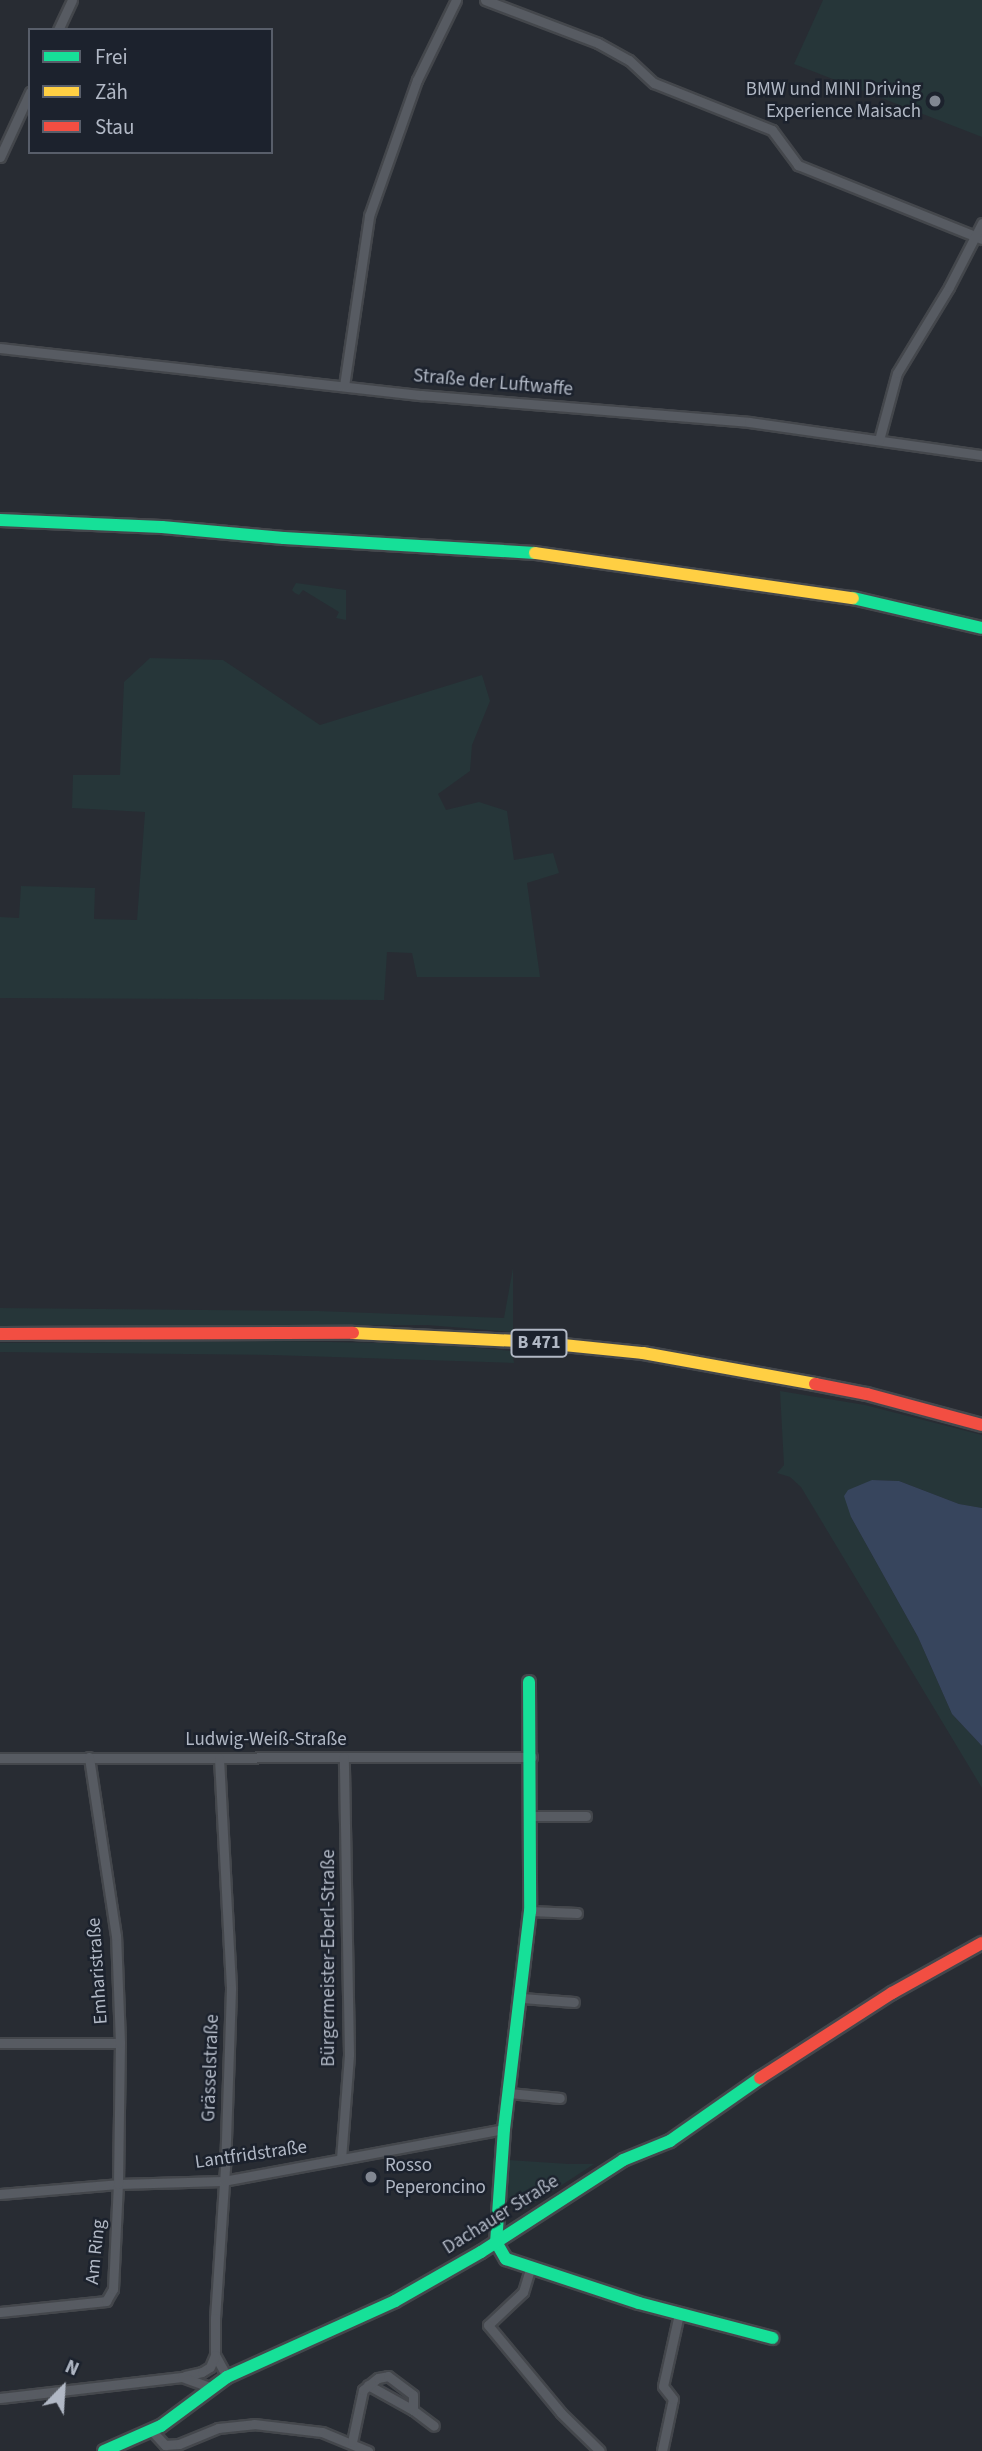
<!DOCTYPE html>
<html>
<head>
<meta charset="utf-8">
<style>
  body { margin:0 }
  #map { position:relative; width:982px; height:2451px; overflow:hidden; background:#282c33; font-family:"Source Sans 3",sans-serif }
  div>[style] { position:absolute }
  .green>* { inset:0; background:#263639 }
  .water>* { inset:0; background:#37455d }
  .roads { filter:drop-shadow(2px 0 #44474c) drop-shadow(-2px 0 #44474c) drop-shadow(0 2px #44474c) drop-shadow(0 -2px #44474c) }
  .street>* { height:9px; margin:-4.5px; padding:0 4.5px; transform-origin:4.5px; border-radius:4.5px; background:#575b62 }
  .fast>* { height:12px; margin:-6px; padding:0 6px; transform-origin:6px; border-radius:6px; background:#16e098 }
  .slow>* { height:12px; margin:-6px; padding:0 6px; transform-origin:6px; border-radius:6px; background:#ffcf43 }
  .jam>* { height:12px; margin:-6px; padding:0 6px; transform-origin:6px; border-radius:6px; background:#f24e42 }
  .dots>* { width:19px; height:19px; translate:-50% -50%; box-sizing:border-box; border:4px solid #1c222d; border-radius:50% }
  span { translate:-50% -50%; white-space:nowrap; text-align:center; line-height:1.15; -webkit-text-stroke:5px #1c222d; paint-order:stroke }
  .shield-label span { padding:2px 5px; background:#1c222d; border:2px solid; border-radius:5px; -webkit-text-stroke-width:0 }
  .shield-label { font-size:18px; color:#b1b8c5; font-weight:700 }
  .poi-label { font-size:19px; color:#b1b8c5 }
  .right { translate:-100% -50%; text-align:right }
  .left { translate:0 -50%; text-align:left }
  .street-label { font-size:19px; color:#b1b8c5 }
  .legend { position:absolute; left:28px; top:28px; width:245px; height:126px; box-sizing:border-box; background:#1c222d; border:2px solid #585e6a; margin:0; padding:9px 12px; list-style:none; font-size:21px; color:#b1b8c5 }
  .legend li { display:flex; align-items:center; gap:14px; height:35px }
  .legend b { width:35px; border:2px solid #585e6a }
  .north { position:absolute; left:28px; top:2353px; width:70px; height:70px; -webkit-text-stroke:5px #1c222d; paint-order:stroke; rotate:24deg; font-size:19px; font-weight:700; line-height:28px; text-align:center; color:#b1b8c5 }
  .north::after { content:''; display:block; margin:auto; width:24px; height:32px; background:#b1b8c5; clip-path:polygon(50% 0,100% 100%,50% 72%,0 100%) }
</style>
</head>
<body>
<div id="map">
  <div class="green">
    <i style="clip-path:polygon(823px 0,982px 0,982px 137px,794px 64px)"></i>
    <i style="clip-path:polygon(296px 583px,346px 590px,346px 620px,336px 618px,339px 612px,303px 590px,299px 595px,295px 593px,292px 590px)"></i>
    <i style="clip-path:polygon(150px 658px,223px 660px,320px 725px,482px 675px,490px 701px,472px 745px,470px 771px,438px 794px,446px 810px,479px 802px,507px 811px,514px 860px,553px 853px,559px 873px,527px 883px,540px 977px,417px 977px,412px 953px,387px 952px,384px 1000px,0 998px,0 917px,19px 918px,21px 886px,95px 888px,94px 919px,137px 920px,145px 812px,72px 808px,73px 775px,120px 775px,124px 682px)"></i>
    <i style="clip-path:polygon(513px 1268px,513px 1332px,427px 1325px,0 1328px,0 1308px,318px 1311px,504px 1318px)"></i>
    <i style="clip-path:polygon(280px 1341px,431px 1344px,512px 1351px,514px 1363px,272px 1355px,0 1352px,0 1343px)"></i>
    <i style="clip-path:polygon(780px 1391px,865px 1405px,982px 1435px,982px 1508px,959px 1504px,899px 1481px,872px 1480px,851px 1517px,918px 1637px,952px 1714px,982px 1746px,982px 1788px,801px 1487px,790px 1477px,777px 1473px,784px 1465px)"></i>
    <i style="clip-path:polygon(507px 2160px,569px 2164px,594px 2164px,525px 2209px,516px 2196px,504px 2203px)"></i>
  </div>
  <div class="water">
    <i style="clip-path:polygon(872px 1480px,899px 1481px,959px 1504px,982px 1508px,982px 1746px,952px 1714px,918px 1637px,851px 1517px,844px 1496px,848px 1490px)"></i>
  </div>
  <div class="roads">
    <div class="street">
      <i style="left:485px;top:0;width:121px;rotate:20.8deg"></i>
      <i style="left:598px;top:43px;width:35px;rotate:29deg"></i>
      <i style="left:629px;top:60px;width:34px;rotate:43deg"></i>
      <i style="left:654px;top:83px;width:127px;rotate:21.7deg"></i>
      <i style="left:772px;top:130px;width:44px;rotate:53.4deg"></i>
      <i style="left:798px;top:165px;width:198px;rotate:21.9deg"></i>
      <i style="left:58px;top:30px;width:33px;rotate:-65deg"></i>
      <i style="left:0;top:157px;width:72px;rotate:-65.2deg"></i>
      <i style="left:0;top:348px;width:424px;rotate:6.4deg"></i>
      <i style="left:421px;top:395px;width:329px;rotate:4.7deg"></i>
      <i style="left:749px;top:422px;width:235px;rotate:8.1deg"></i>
      <i style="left:344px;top:386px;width:172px;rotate:-81.6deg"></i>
      <i style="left:369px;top:216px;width:144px;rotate:-70.6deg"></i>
      <i style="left:417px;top:80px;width:89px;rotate:-64deg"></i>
      <i style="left:879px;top:440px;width:69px;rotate:-75deg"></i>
      <i style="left:897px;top:373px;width:100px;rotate:-58.8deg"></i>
      <i style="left:949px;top:287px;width:72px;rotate:-62.7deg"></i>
      <i style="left:0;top:1758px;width:532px;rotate:-0.11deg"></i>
      <i style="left:219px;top:1758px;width:231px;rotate:87deg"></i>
      <i style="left:231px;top:1989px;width:179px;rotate:91.9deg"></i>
      <i style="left:225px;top:2168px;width:150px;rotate:93.8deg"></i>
      <i style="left:215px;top:2318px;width:37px;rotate:90deg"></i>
      <i style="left:215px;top:2355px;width:25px;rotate:61deg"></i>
      <i style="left:531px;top:1816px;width:55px"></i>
      <i style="left:530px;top:1911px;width:47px;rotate:2.4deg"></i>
      <i style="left:522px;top:1998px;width:52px;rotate:4.4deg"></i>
      <i style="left:0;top:2043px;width:120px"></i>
      <i style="left:509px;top:2093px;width:51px;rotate:5.6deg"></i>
      <i style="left:341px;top:2159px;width:105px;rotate:-85.6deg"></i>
      <i style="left:349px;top:2054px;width:297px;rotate:-91deg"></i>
      <i style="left:0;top:2194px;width:118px;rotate:-4.8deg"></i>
      <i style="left:118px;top:2184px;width:105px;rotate:-1.6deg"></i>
      <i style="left:223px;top:2181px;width:286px;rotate:-10.5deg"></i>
      <i style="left:531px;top:2266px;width:27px;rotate:107deg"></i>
      <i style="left:523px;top:2292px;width:48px;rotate:136.7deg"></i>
      <i style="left:488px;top:2325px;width:114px;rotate:50.3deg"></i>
      <i style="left:561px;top:2413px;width:54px;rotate:44.3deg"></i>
      <i style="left:0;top:2312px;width:107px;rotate:-5.9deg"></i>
      <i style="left:106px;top:2301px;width:14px;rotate:-60deg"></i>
      <i style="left:113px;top:2289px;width:105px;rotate:-87.3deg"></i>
      <i style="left:118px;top:2184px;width:141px;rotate:-89.2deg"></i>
      <i style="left:120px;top:2043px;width:107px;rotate:-92.1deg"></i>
      <i style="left:116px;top:1936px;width:181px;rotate:-98.6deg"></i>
      <i style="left:185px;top:2376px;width:17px;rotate:-13deg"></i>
      <i style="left:202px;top:2372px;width:9px;rotate:-32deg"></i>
      <i style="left:210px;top:2367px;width:13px;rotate:-67deg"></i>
      <i style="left:368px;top:2385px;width:51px;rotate:29.1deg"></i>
      <i style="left:413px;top:2410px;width:26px;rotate:37deg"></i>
      <i style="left:0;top:2398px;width:183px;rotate:-6.6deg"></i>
      <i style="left:182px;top:2377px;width:33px;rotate:20deg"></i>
      <i style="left:151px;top:2430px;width:21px;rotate:47deg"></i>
      <i style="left:165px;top:2445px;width:14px;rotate:-4deg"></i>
      <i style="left:179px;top:2444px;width:42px;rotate:-22.3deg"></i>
      <i style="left:218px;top:2428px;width:36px;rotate:-6deg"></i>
      <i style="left:254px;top:2424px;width:68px;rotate:6.7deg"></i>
      <i style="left:322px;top:2432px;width:50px;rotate:22.4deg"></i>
      <i style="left:352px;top:2442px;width:53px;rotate:-78.1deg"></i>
      <i style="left:363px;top:2390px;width:19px;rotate:-39deg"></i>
      <i style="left:378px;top:2378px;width:10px;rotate:-11deg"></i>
      <i style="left:388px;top:2376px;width:31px;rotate:37deg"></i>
      <i style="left:413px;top:2395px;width:15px;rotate:90deg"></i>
      <i style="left:662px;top:2451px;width:53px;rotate:-78.1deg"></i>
      <i style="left:673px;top:2399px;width:16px;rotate:-128deg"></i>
      <i style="left:663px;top:2386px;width:74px;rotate:-77.5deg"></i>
    </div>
    <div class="fast">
      <i style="left:0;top:520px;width:162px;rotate:2.5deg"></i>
      <i style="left:162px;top:527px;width:122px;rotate:5.2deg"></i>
      <i style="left:284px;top:538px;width:251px;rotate:3.4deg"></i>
      <i style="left:853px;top:598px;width:132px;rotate:13.1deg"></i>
      <i style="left:529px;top:1682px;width:229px;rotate:89.7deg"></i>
      <i style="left:530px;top:1911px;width:220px;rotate:96.8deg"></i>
      <i style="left:504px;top:2129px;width:113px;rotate:94deg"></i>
      <i style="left:496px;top:2242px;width:20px;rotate:60deg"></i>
      <i style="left:506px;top:2259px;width:140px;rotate:18.3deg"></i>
      <i style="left:639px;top:2303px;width:138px;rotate:14.7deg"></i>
      <i style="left:104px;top:2451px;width:62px;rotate:-23.7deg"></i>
      <i style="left:161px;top:2426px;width:82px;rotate:-36.6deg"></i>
      <i style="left:227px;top:2377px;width:184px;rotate:-24.3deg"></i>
      <i style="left:395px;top:2301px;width:99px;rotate:-29.7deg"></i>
      <i style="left:481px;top:2252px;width:169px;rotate:-32.9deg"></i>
      <i style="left:623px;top:2160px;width:51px;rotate:-22deg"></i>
      <i style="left:670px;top:2141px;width:110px;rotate:-35deg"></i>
    </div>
    <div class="slow">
      <i style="left:535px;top:553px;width:321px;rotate:8.1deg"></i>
      <i style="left:353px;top:1333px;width:181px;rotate:2.8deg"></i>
      <i style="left:534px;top:1342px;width:110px;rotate:5.8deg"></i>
      <i style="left:643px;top:1353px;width:175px;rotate:10.2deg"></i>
    </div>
    <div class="jam">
      <i style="left:0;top:1334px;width:353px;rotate:-0.2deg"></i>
      <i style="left:815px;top:1384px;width:53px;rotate:10.9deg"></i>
      <i style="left:867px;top:1394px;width:119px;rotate:15.1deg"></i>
      <i style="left:760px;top:2078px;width:157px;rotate:-32.8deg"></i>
      <i style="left:892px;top:1993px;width:103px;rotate:-29.1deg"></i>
    </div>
  </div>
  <div class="dots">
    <i style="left:935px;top:101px;background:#818792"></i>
    <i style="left:371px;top:2177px;background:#818792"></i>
  </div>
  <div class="shield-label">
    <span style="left:539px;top:1343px">B 471</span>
  </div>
  <div class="poi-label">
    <span class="right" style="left:921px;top:101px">BMW und MINI Driving<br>Experience Maisach</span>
    <span class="left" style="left:385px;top:2177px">Rosso<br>Peperoncino</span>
  </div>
  <div class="street-label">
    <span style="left:493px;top:383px;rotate:5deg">Straße der Luftwaffe</span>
    <span style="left:266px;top:1740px">Ludwig-Weiß-Straße</span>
    <span style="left:329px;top:1958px;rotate:-90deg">Bürgermeister-Eberl-Straße</span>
    <span style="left:98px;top:1971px;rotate:-94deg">Emharistraße</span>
    <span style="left:211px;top:2068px;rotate:-88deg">Grässelstraße</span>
    <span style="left:251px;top:2155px;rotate:-8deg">Lantfridstraße</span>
    <span style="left:501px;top:2215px;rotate:-32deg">Dachauer Straße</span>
    <span style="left:96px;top:2252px;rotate:-84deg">Am Ring</span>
  </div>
  <ul class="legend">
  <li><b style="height:9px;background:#16e098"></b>Frei</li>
  <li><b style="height:9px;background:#ffcf43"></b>Zäh</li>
  <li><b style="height:9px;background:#f24e42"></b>Stau</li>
  </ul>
  <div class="north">N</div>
</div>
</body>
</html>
